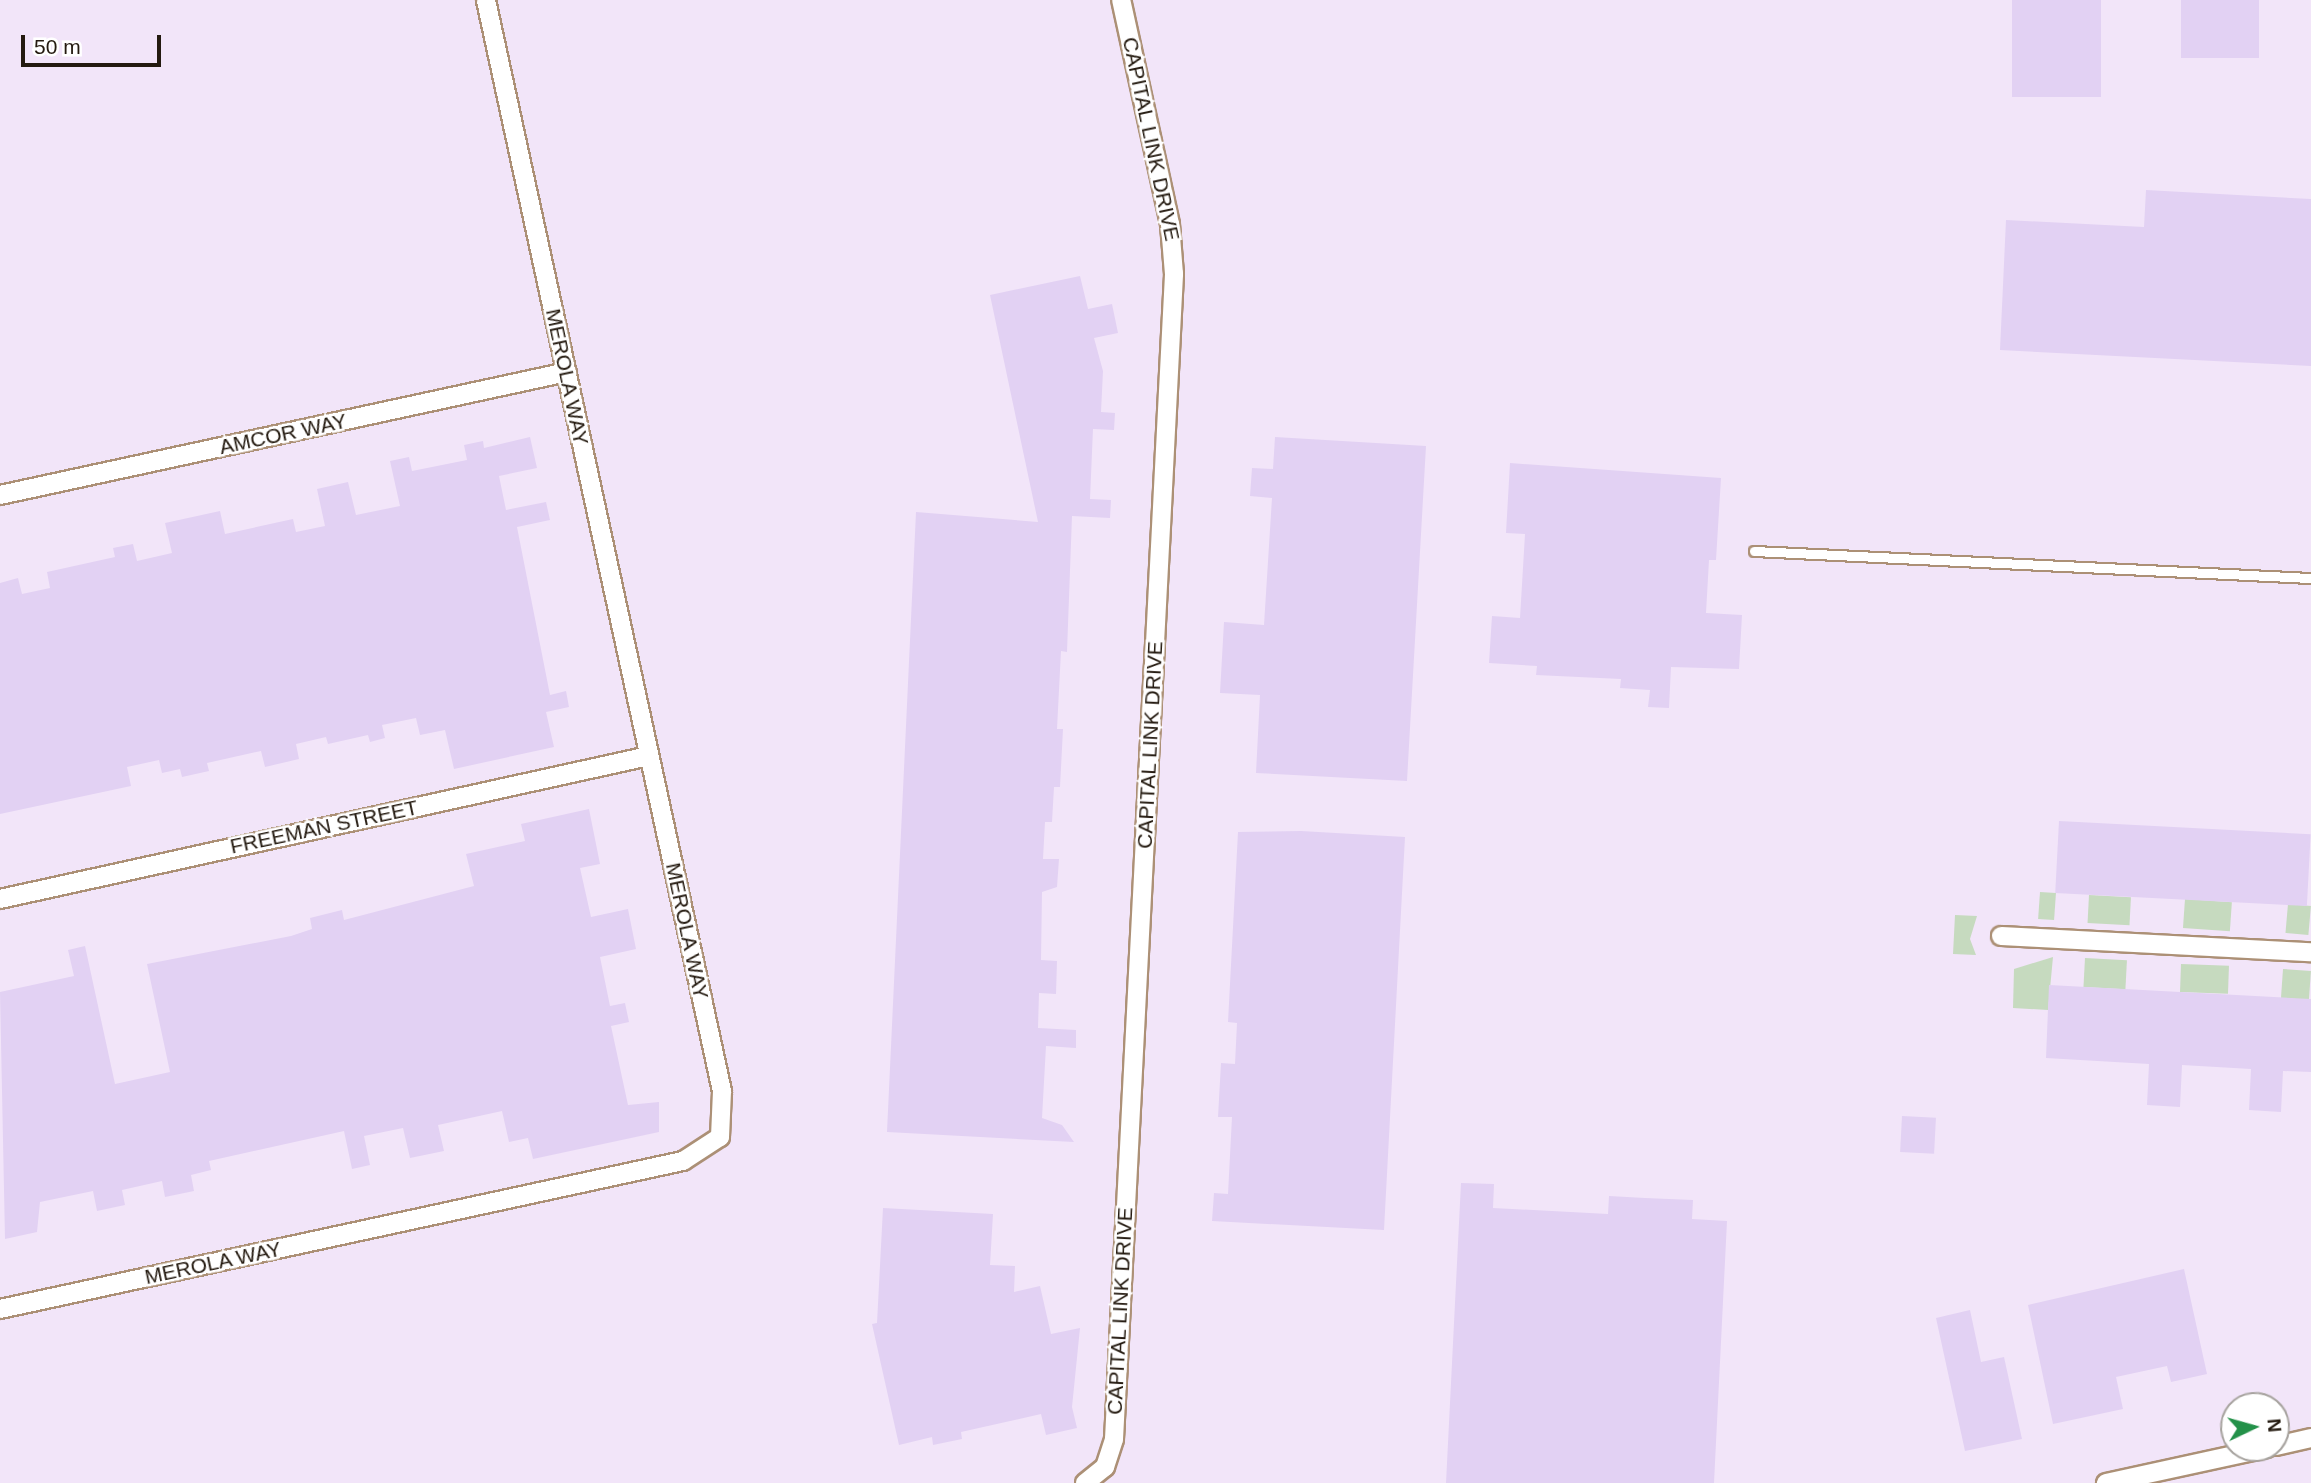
<!DOCTYPE html>
<html>
<head>
<meta charset="utf-8">
<style>
  body { margin:0 }
  #map { position:relative; width:2311px; height:1483px; overflow:hidden; background:#fef2e7; font-family:Helvetica,sans-serif }
  div>[style] { position:absolute }
  .industrial>* { inset:0; background:#f2e5f9 }
  .green>* { inset:0; background:#c6dabf; transform-origin:0 0 }
  .building>* { inset:0; background:#e2d1f3; transform-origin:0 0 }
  .roads { filter:drop-shadow(2px 0 #ac9076) drop-shadow(-2px 0 #ac9076) drop-shadow(0 2px #ac9076) drop-shadow(0 -2px #ac9076) }
  .service>* { height:9px; margin:-4.5px; padding:0 4.5px; transform-origin:4.5px; border-radius:4.5px; background:#fff }
  .minor>* { height:18px; margin:-9px; padding:0 9px; transform-origin:9px; border-radius:9px; background:#fff }
  span { translate:-50% -50%; white-space:nowrap; text-align:center; line-height:1.15; -webkit-text-stroke:5px #fff; paint-order:stroke }
  .street-label { font-size:21px; color:#241a10 }
  .north { position:absolute; left:2220px; top:1392px; width:70px; height:70px; box-sizing:border-box; background:#fff; border:2px solid #a7a39f; border-radius:50%; rotate:85deg; font-size:19px; font-weight:700; line-height:28px; text-align:center; color:#241a10 }
  .north::after { content:''; display:block; margin:auto; width:24px; height:32px; background:#239149; clip-path:polygon(50% 0,100% 100%,50% 72%,0 100%) }
  .scale { position:absolute; left:21px; top:35px; width:140px; height:32px; box-sizing:border-box; border:4px solid #241a10; border-top:0; padding-left:9px; font-size:21px; line-height:24px; white-space:nowrap; color:#241a10; -webkit-text-stroke:5px #fff; paint-order:stroke }
</style>
</head>
<body>
<div id="map">
  <div class="industrial">
    <i style="clip-path:polygon(evenodd,0 0,2311px 0,2311px 1483px,0 1483px,0 0,2234px 1406px,2276px 1406px,2276px 1448px,2234px 1448px,2234px 1406px)"></i>
  </div>
  <div class="green">
    <i style="left:2040px;top:892px;width:16px;height:27px;rotate:4deg"></i>
    <i style="left:2089px;top:895px;width:42px;height:28px;rotate:3deg"></i>
    <i style="left:2185px;top:899px;width:47px;height:29px;rotate:4deg"></i>
    <i style="left:2288px;top:904px;width:23px;height:29px;rotate:5deg"></i>
    <i style="clip-path:polygon(1955px 915px,1977px 916px,1970px 939px,1976px 955px,1953px 954px)"></i>
    <i style="clip-path:polygon(2053px 957px,2048px 1010px,2013px 1008px,2014px 969px)"></i>
    <i style="left:2085px;top:958px;width:42px;height:29px;rotate:3deg"></i>
    <i style="left:2181px;top:964px;width:48px;height:28px;rotate:2deg"></i>
    <i style="left:2283px;top:969px;width:28px;height:29px;rotate:4deg"></i>
  </div>
  <div class="building">
    <i style="left:2012px;top:0;width:89px;height:97px"></i>
    <i style="left:2181px;top:0;width:78px;height:58px"></i>
    <i style="clip-path:polygon(2146px 190px,2311px 199px,2311px 366px,2000px 350px,2006px 220px,2144px 227px)"></i>
    <i style="clip-path:polygon(1080px 276px,1088px 309px,1112px 304px,1118px 333px,1094px 338px,1103px 371px,1101px 412px,1115px 413px,1114px 430px,1093px 429px,1090px 499px,1111px 500px,1110px 518px,1072px 516px,1067px 652px,1061px 651px,1057px 729px,1063px 729px,1060px 787px,1054px 787px,1052px 822px,1045px 822px,1043px 859px,1059px 859px,1057px 887px,1042px 892px,1041px 960px,1057px 961px,1056px 994px,1039px 993px,1038px 1028px,1076px 1030px,1076px 1048px,1046px 1046px,1042px 1118px,1062px 1125px,1074px 1142px,887px 1132px,916px 512px,1038px 522px,990px 295px)"></i>
    <i style="clip-path:polygon(530px 437px,537px 468px,499px 476px,506px 510px,546px 502px,550px 520px,517px 527px,550px 695px,566px 691px,569px 707px,546px 712px,554px 747px,454px 769px,445px 730px,420px 735px,416px 718px,382px 725px,385px 738px,370px 742px,368px 735px,328px 744px,326px 737px,296px 744px,299px 759px,265px 767px,261px 751px,207px 763px,209px 771px,182px 777px,180px 769px,162px 773px,159px 760px,127px 767px,131px 786px,0 814px,0 583px,18px 578px,22px 594px,50px 588px,47px 572px,115px 557px,113px 548px,133px 544px,137px 561px,172px 553px,165px 523px,220px 511px,225px 534px,293px 519px,296px 532px,325px 526px,317px 489px,348px 482px,356px 515px,400px 506px,390px 461px,409px 457px,412px 471px,467px 460px,464px 445px,483px 441px,484px 448px)"></i>
    <i style="clip-path:polygon(1275px 437px,1426px 446px,1407px 781px,1256px 773px,1260px 695px,1220px 693px,1224px 622px,1264px 625px,1272px 498px,1250px 496px,1252px 468px,1273px 469px)"></i>
    <i style="clip-path:polygon(1510px 463px,1721px 478px,1716px 560px,1709px 560px,1706px 613px,1742px 615px,1739px 669px,1671px 667px,1669px 708px,1648px 707px,1650px 690px,1620px 688px,1621px 679px,1536px 675px,1537px 666px,1489px 663px,1492px 616px,1520px 618px,1525px 534px,1506px 533px)"></i>
    <i style="clip-path:polygon(589px 809px,600px 864px,580px 868px,591px 917px,628px 909px,636px 949px,600px 957px,610px 1006px,625px 1003px,629px 1022px,611px 1026px,628px 1105px,659px 1102px,659px 1132px,533px 1159px,528px 1138px,509px 1142px,502px 1111px,438px 1125px,444px 1151px,410px 1158px,403px 1128px,364px 1136px,370px 1165px,352px 1169px,344px 1131px,209px 1161px,211px 1170px,191px 1175px,194px 1191px,165px 1197px,162px 1181px,122px 1190px,125px 1205px,97px 1211px,93px 1191px,40px 1202px,37px 1232px,5px 1239px,0 992px,74px 976px,68px 950px,85px 946px,115px 1084px,170px 1072px,147px 964px,291px 936px,312px 929px,310px 918px,342px 910px,344px 920px,474px 886px,466px 854px,525px 841px,521px 824px)"></i>
    <i style="left:2059px;top:821px;width:252px;height:72px;rotate:3deg"></i>
    <i style="clip-path:polygon(1301px 831px,1405px 837px,1384px 1230px,1212px 1221px,1214px 1193px,1228px 1194px,1232px 1117px,1218px 1117px,1221px 1063px,1235px 1064px,1237px 1023px,1228px 1022px,1238px 832px)"></i>
    <i style="clip-path:polygon(2049px 985px,2311px 999px,2311px 1072px,2283px 1071px,2281px 1112px,2249px 1110px,2251px 1069px,2182px 1065px,2180px 1107px,2147px 1105px,2149px 1064px,2046px 1058px)"></i>
    <i style="left:1902px;top:1116px;width:34px;height:36px;rotate:3deg"></i>
    <i style="clip-path:polygon(1461px 1183px,1494px 1184px,1493px 1208px,1608px 1214px,1609px 1196px,1645px 1198px,1693px 1200px,1692px 1219px,1727px 1221px,1714px 1483px,1446px 1483px)"></i>
    <i style="clip-path:polygon(883px 1208px,993px 1214px,990px 1265px,1015px 1266px,1014px 1292px,1040px 1286px,1051px 1334px,1080px 1328px,1072px 1407px,1077px 1428px,1046px 1435px,1041px 1414px,961px 1432px,962px 1439px,933px 1445px,932px 1437px,899px 1445px,872px 1324px,877px 1323px)"></i>
    <i style="clip-path:polygon(2184px 1269px,2207px 1374px,2171px 1382px,2167px 1366px,2116px 1377px,2123px 1409px,2053px 1424px,2028px 1305px)"></i>
    <i style="clip-path:polygon(1970px 1310px,1981px 1362px,2004px 1357px,2022px 1439px,1965px 1451px,1936px 1318px)"></i>
  </div>
  <div class="roads">
    <div class="service">
      <i style="left:1754px;top:551px;width:558px;rotate:2.78deg"></i>
    </div>
    <div class="minor">
      <i style="left:0;top:495px;width:580px;rotate:-12.24deg"></i>
      <i style="left:0;top:899px;width:665px;rotate:-12.43deg"></i>
      <i style="left:2001px;top:936px;width:310px;rotate:3deg"></i>
      <i style="left:0;top:1309px;width:699px;rotate:-12.23deg"></i>
      <i style="left:683px;top:1161px;width:44px;rotate:-33deg"></i>
      <i style="left:720px;top:1137px;width:46px;rotate:-87.5deg"></i>
      <i style="left:722px;top:1091px;width:1116px;rotate:-102.21deg"></i>
      <i style="left:2276px;top:1446px;width:36px;rotate:-13deg"></i>
      <i style="left:1085px;top:1483px;width:26px;rotate:-39deg"></i>
      <i style="left:1105px;top:1467px;width:29px;rotate:-72deg"></i>
      <i style="left:1114px;top:1439px;width:1167px;rotate:-87.05deg"></i>
      <i style="left:1174px;top:274px;width:50px;rotate:-94.6deg"></i>
      <i style="left:1170px;top:224px;width:229px;rotate:-102.3deg"></i>
      <i style="left:2106px;top:1483px;width:165px;rotate:-12.3deg"></i>
    </div>
  </div>
  <div class="street-label">
    <span style="left:1151px;top:139px;rotate:78deg">CAPITAL LINK DRIVE</span>
    <span style="left:567px;top:377px;rotate:78deg">MEROLA WAY</span>
    <span style="left:283px;top:434px;rotate:-12deg">AMCOR WAY</span>
    <span style="left:1150px;top:745px;rotate:-87deg">CAPITAL LINK DRIVE</span>
    <span style="left:324px;top:827px;rotate:-12deg">FREEMAN STREET</span>
    <span style="left:687px;top:931px;rotate:78deg">MEROLA WAY</span>
    <span style="left:213px;top:1263px;rotate:-12deg">MEROLA WAY</span>
    <span style="left:1120px;top:1311px;rotate:-87deg">CAPITAL LINK DRIVE</span>
  </div>
  <div class="north">N</div>
  <div class="scale">50 m</div>
</div>
</body>
</html>
